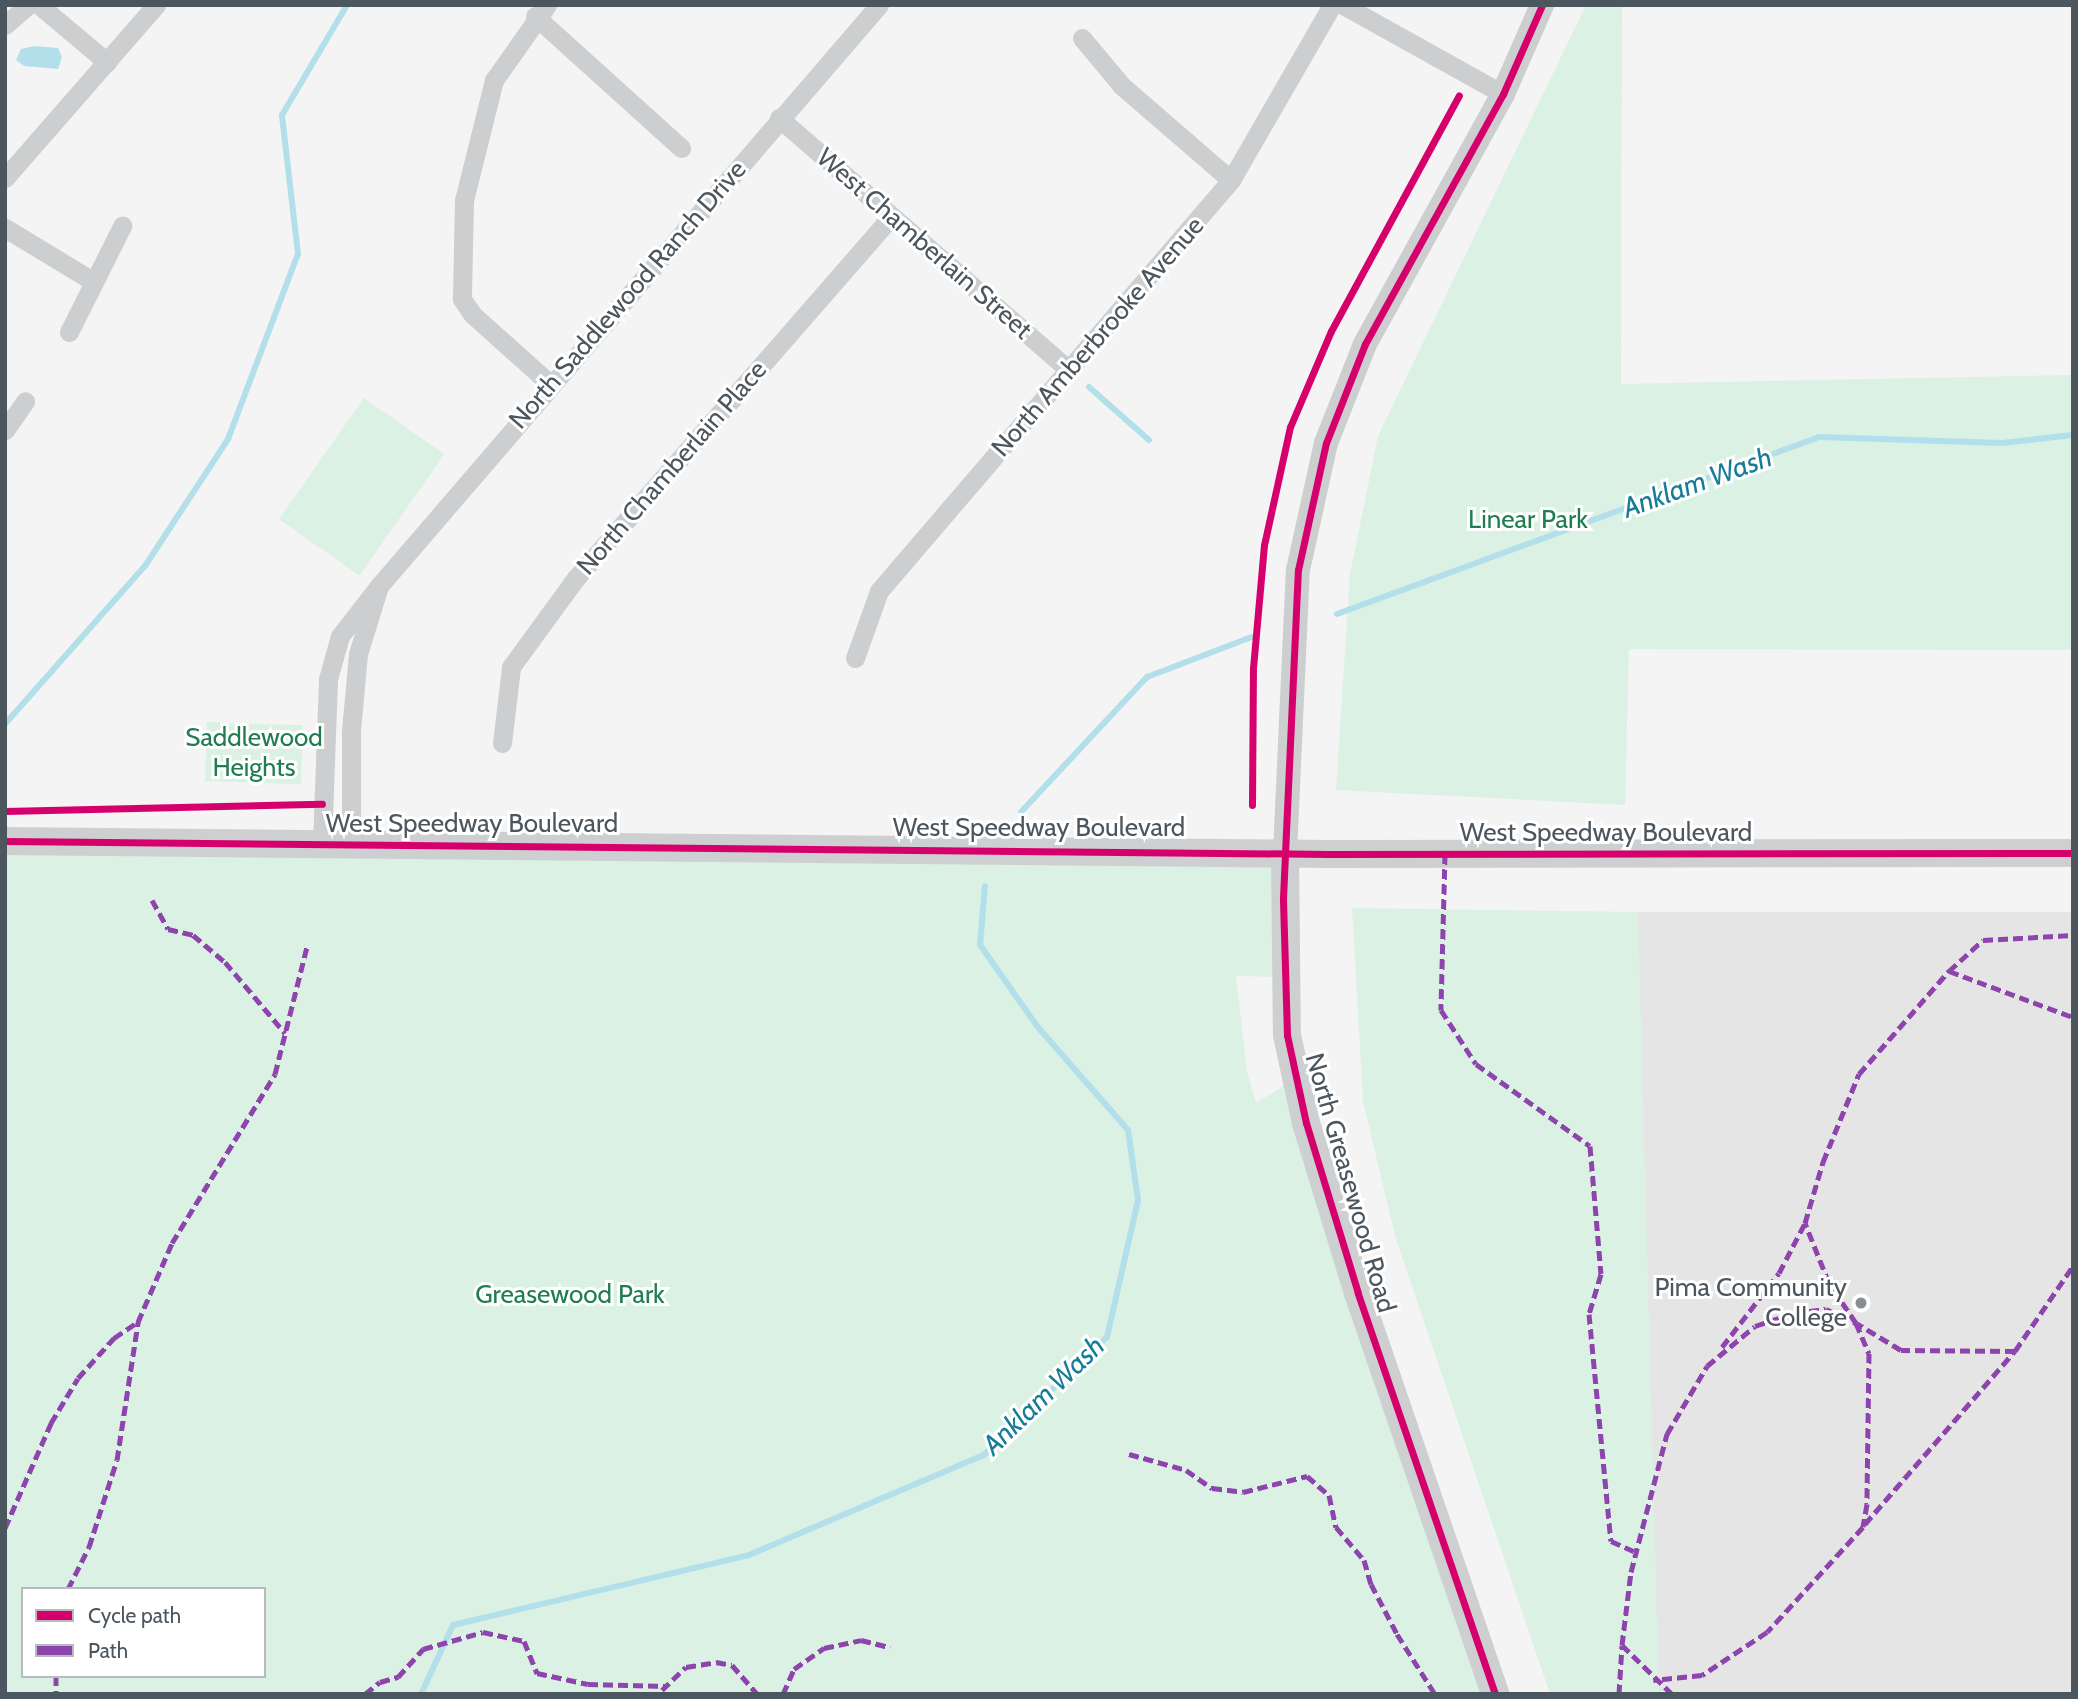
<!DOCTYPE html>
<html>
<head>
<meta charset="utf-8">
<style>
  body { margin:0 }
  #map { position:relative; width:2078px; height:1699px; overflow:hidden; background:#f4f4f4; font-family:Cabin,sans-serif }
  div>[style] { position:absolute }
  .education>* { inset:0; background:#e6e5e5; transform-origin:0 0 }
  .green>* { inset:0; background:#dbf1e4; transform-origin:0 0 }
  .water>* { inset:0; background:#b3dfeb }
  .stream>* { height:6px; margin:-3px; padding:0 3px; transform-origin:3px; border-radius:3px; background:#b3dfeb }
  .minor>* { height:19px; margin:-9.5px; padding:0 9.5px; transform-origin:9.5px; border-radius:9.5px; background:#cccecf }
  .tertiary>* { height:24px; margin:-12px; padding:0 12px; transform-origin:12px; border-radius:12px; background:#cccecf }
  .secondary>* { height:28px; margin:-14px; padding:0 14px; transform-origin:14px; border-radius:14px; background:#cdcfd1 }
  .quiet>* { height:5px; margin-top:-2.5px; transform-origin:0; background:repeating-linear-gradient(90deg,#8e44ad 0 10px,transparent 0 15px) }
  .cycleway>* { height:7px; margin:-3.5px; padding:0 3.5px; transform-origin:3.5px; border-radius:3.5px; background:#d6006c }
  .dots>* { width:19px; height:19px; translate:-50% -50%; box-sizing:border-box; border:4px solid #fff; border-radius:50% }
  span { translate:-50% -50%; white-space:nowrap; text-align:center; line-height:1.15; -webkit-text-stroke:6px #fff; paint-order:stroke }
  .street-label { font-size:26px; color:#4c565f }
  .park-label { font-size:26px; color:#1f7e4f }
  .poi-label { font-size:26px; color:#4c565f }
  .right { translate:-100% -50%; text-align:right }
  .water-label { font-size:28px; color:#167c98; font-style:italic }
  .frame { position:absolute; inset:0; border:7px solid #4c565f; pointer-events:none }
  .legend { position:absolute; left:21px; top:1587px; width:245px; height:91px; box-sizing:border-box; background:#fff; border:2px solid #b7bbbf; margin:0; padding:9px 12px; list-style:none; font-size:21px; color:#4c565f }
  .legend li { display:flex; align-items:center; gap:14px; height:35px }
  .legend b { width:35px; border:2px solid #b7bbbf }
</style>
</head>
<body>
<div id="map">
  <div class="education">
    <i style="left:1638px;top:912px;width:435px;height:782px"></i>
  </div>
  <div class="green">
    <i style="clip-path:polygon(1586px 5px,1622px 5px,1621px 384px,2073px 375px,2073px 650px,1629px 649px,1625px 805px,1336px 790px,1350px 574px,1378px 436px)"></i>
    <i style="left:364px;top:398px;width:98px;height:148px;rotate:35deg"></i>
    <i style="left:207px;top:722px;width:96px;height:59px;rotate:2deg"></i>
    <i style="clip-path:polygon(evenodd,5px 842px,1285px 867px,1288px 977px,1236px 976px,1247px 1072px,1256px 1103px,1296px 1078px,1498px 1694px,5px 1694px,5px 842px,23px 1589px,264px 1589px,264px 1676px,23px 1676px,23px 1589px)"></i>
    <i style="clip-path:polygon(1352px 908px,1638px 912px,1659px 1694px,1550px 1694px,1395px 1236px,1363px 1101px)"></i>
  </div>
  <div class="water">
    <i style="clip-path:polygon(34px 46px,58px 48px,62px 57px,58px 69px,24px 66px,16px 60px,21px 49px)"></i>
  </div>
  <div class="stream">
    <i style="left:1089px;top:387px;width:80px;rotate:41.5deg"></i>
    <i style="left:1337px;top:614px;width:513px;rotate:-20.16deg"></i>
    <i style="left:1819px;top:437px;width:183px;rotate:1.9deg"></i>
    <i style="left:2002px;top:443px;width:71px;rotate:-6.4deg"></i>
    <i style="left:5px;top:724px;width:211px;rotate:-48.5deg"></i>
    <i style="left:145px;top:566px;width:152px;rotate:-56.8deg"></i>
    <i style="left:228px;top:439px;width:198px;rotate:-69.3deg"></i>
    <i style="left:298px;top:254px;width:140px;rotate:-96.6deg"></i>
    <i style="left:282px;top:115px;width:128px;rotate:-59.4deg"></i>
    <i style="left:1021px;top:812px;width:185px;rotate:-47deg"></i>
    <i style="left:1147px;top:677px;width:112px;rotate:-20.9deg"></i>
    <i style="left:421px;top:1694px;width:76px;rotate:-65.1deg"></i>
    <i style="left:453px;top:1625px;width:304px;rotate:-13.3deg"></i>
    <i style="left:749px;top:1555px;width:255px;rotate:-23.1deg"></i>
    <i style="left:984px;top:1455px;width:170px;rotate:-43.8deg"></i>
    <i style="left:1107px;top:1337px;width:140px;rotate:-77.2deg"></i>
    <i style="left:1138px;top:1200px;width:71px;rotate:-98.1deg"></i>
    <i style="left:1128px;top:1130px;width:138px;rotate:-131.2deg"></i>
    <i style="left:1037px;top:1026px;width:99px;rotate:-125.1deg"></i>
    <i style="left:980px;top:945px;width:59px;rotate:-85.2deg"></i>
  </div>
  <div class="minor">
    <i style="left:39px;top:5px;width:89px;rotate:40deg"></i>
    <i style="left:547px;top:5px;width:92px;rotate:125.2deg"></i>
    <i style="left:494px;top:80px;width:124px;rotate:104deg"></i>
    <i style="left:464px;top:200px;width:99px;rotate:91.2deg"></i>
    <i style="left:462px;top:299px;width:18px;rotate:56deg"></i>
    <i style="left:472px;top:314px;width:106px;rotate:41.9deg"></i>
    <i style="left:1343px;top:5px;width:183px;rotate:29.1deg"></i>
    <i style="left:535px;top:16px;width:197px;rotate:42.1deg"></i>
    <i style="left:5px;top:25px;width:30px;rotate:-41deg"></i>
    <i style="left:1082px;top:38px;width:62px;rotate:50.2deg"></i>
    <i style="left:1122px;top:86px;width:144px;rotate:40.8deg"></i>
    <i style="left:779px;top:118px;width:384px;rotate:41deg"></i>
    <i style="left:5px;top:178px;width:230px;rotate:-48.9deg"></i>
    <i style="left:5px;top:228px;width:104px;rotate:31.2deg"></i>
    <i style="left:69px;top:332px;width:119px;rotate:-63.4deg"></i>
    <i style="left:5px;top:430px;width:35px;rotate:-55deg"></i>
    <i style="left:379px;top:586px;width:767px;rotate:-49.29deg"></i>
    <i style="left:855px;top:658px;width:71px;rotate:-70.3deg"></i>
    <i style="left:879px;top:591px;width:541px;rotate:-49.42deg"></i>
    <i style="left:1231px;top:180px;width:202px;rotate:-60deg"></i>
    <i style="left:502px;top:743px;width:77px;rotate:-83.2deg"></i>
    <i style="left:511px;top:667px;width:110px;rotate:-53.9deg"></i>
    <i style="left:576px;top:578px;width:479px;rotate:-48.9deg"></i>
    <i style="left:322px;top:844px;width:165px;rotate:-87.9deg"></i>
    <i style="left:328px;top:679px;width:45px;rotate:-74.4deg"></i>
    <i style="left:340px;top:636px;width:63px;rotate:-52deg"></i>
    <i style="left:379px;top:586px;width:71px;rotate:107.2deg"></i>
    <i style="left:358px;top:654px;width:77px;rotate:95.2deg"></i>
    <i style="left:351px;top:731px;width:113px;rotate:90deg"></i>
  </div>
  <div class="tertiary">
    <i style="left:1285px;top:853px;width:283px;rotate:-87.4deg"></i>
    <i style="left:1298px;top:570px;width:130px;rotate:-77.6deg"></i>
    <i style="left:1326px;top:443px;width:106px;rotate:-68.5deg"></i>
    <i style="left:1365px;top:344px;width:286px;rotate:-61.1deg"></i>
    <i style="left:1503px;top:94px;width:97px;rotate:-66.3deg"></i>
  </div>
  <div class="secondary">
    <i style="left:5px;top:841px;width:1323px;rotate:0.56deg"></i>
    <i style="left:1328px;top:854px;width:745px;rotate:-0.08deg"></i>
    <i style="left:1285px;top:853px;width:182px;rotate:89.4deg"></i>
    <i style="left:1287px;top:1035px;width:90px;rotate:77.8deg"></i>
    <i style="left:1306px;top:1123px;width:178px;rotate:73deg"></i>
    <i style="left:1358px;top:1293px;width:424px;rotate:71.1deg"></i>
  </div>
  <div class="quiet">
    <i style="left:1445px;top:854px;width:156px;rotate:91.5deg"></i>
    <i style="left:1441px;top:1010px;width:64px;rotate:57.1deg"></i>
    <i style="left:1476px;top:1064px;width:140px;rotate:35.7deg"></i>
    <i style="left:1590px;top:1146px;width:128px;rotate:85.1deg"></i>
    <i style="left:1601px;top:1274px;width:42px;rotate:106.7deg"></i>
    <i style="left:1589px;top:1314px;width:228px;rotate:84.5deg"></i>
    <i style="left:1611px;top:1541px;width:27px;rotate:24deg"></i>
    <i style="left:152px;top:900px;width:33px;rotate:61deg"></i>
    <i style="left:168px;top:929px;width:26px;rotate:13deg"></i>
    <i style="left:193px;top:935px;width:42px;rotate:40.2deg"></i>
    <i style="left:225px;top:962px;width:93px;rotate:49.8deg"></i>
    <i style="left:1949px;top:971px;width:46px;rotate:-42.4deg"></i>
    <i style="left:1983px;top:940px;width:90px;rotate:-3.2deg"></i>
    <i style="left:1722px;top:1347px;width:93px;rotate:-52.4deg"></i>
    <i style="left:1779px;top:1273px;width:56px;rotate:-62.5deg"></i>
    <i style="left:2015px;top:1351px;width:114px;rotate:-179.5deg"></i>
    <i style="left:1901px;top:1350px;width:52px;rotate:-149deg"></i>
    <i style="left:1856px;top:1323px;width:48px;rotate:-124deg"></i>
    <i style="left:1829px;top:1283px;width:65px;rotate:-111.8deg"></i>
    <i style="left:1805px;top:1223px;width:64px;rotate:-73.6deg"></i>
    <i style="left:1823px;top:1162px;width:95px;rotate:-67.8deg"></i>
    <i style="left:1859px;top:1074px;width:137px;rotate:-48.9deg"></i>
    <i style="left:1949px;top:971px;width:132px;rotate:20.4deg"></i>
    <i style="left:1129px;top:1454px;width:59px;rotate:15.7deg"></i>
    <i style="left:1186px;top:1470px;width:32px;rotate:35deg"></i>
    <i style="left:1212px;top:1488px;width:31px;rotate:7deg"></i>
    <i style="left:1243px;top:1492px;width:66px;rotate:-14deg"></i>
    <i style="left:1307px;top:1476px;width:29px;rotate:41deg"></i>
    <i style="left:1329px;top:1495px;width:33px;rotate:78deg"></i>
    <i style="left:1336px;top:1527px;width:43px;rotate:49.7deg"></i>
    <i style="left:1364px;top:1560px;width:25px;rotate:74deg"></i>
    <i style="left:1371px;top:1584px;width:56px;rotate:62.5deg"></i>
    <i style="left:1397px;top:1634px;width:71px;rotate:57.7deg"></i>
    <i style="left:1865px;top:1524px;width:229px;rotate:-49.1deg"></i>
    <i style="left:2015px;top:1351px;width:103px;rotate:-55.7deg"></i>
    <i style="left:5px;top:1528px;width:115px;rotate:-66.3deg"></i>
    <i style="left:51px;top:1423px;width:52px;rotate:-59deg"></i>
    <i style="left:78px;top:1378px;width:54px;rotate:-48deg"></i>
    <i style="left:114px;top:1338px;width:29px;rotate:-34deg"></i>
    <i style="left:68px;top:1589px;width:47px;rotate:-63.4deg"></i>
    <i style="left:89px;top:1547px;width:91px;rotate:-72.2deg"></i>
    <i style="left:117px;top:1460px;width:140px;rotate:-81.3deg"></i>
    <i style="left:138px;top:1322px;width:86px;rotate:-66.7deg"></i>
    <i style="left:172px;top:1243px;width:198px;rotate:-58.6deg"></i>
    <i style="left:275px;top:1074px;width:131px;rotate:-75.9deg"></i>
    <i style="left:1622px;top:1645px;width:74px;rotate:-83deg"></i>
    <i style="left:1631px;top:1572px;width:143px;rotate:-75.4deg"></i>
    <i style="left:1667px;top:1434px;width:79px;rotate:-59.5deg"></i>
    <i style="left:1707px;top:1366px;width:62px;rotate:-39.8deg"></i>
    <i style="left:1755px;top:1326px;width:41px;rotate:-18.4deg"></i>
    <i style="left:1794px;top:1313px;width:32px;rotate:-7deg"></i>
    <i style="left:1826px;top:1309px;width:33px;rotate:25deg"></i>
    <i style="left:1856px;top:1323px;width:33px;rotate:67deg"></i>
    <i style="left:1869px;top:1353px;width:151px;rotate:90.8deg"></i>
    <i style="left:1867px;top:1504px;width:23px;rotate:100deg"></i>
    <i style="left:1863px;top:1527px;width:142px;rotate:132.4deg"></i>
    <i style="left:1767px;top:1632px;width:78px;rotate:146.5deg"></i>
    <i style="left:1702px;top:1675px;width:49px;rotate:174.2deg"></i>
    <i style="left:56px;top:1676px;width:18px;rotate:90deg"></i>
    <i style="left:662px;top:1690px;width:33px;rotate:-44deg"></i>
    <i style="left:686px;top:1667px;width:30px;rotate:-9deg"></i>
    <i style="left:716px;top:1662px;width:16px;rotate:11deg"></i>
    <i style="left:732px;top:1665px;width:38px;rotate:49deg"></i>
    <i style="left:365px;top:1694px;width:19px;rotate:-39deg"></i>
    <i style="left:380px;top:1682px;width:19px;rotate:-16deg"></i>
    <i style="left:398px;top:1677px;width:38px;rotate:-48deg"></i>
    <i style="left:423px;top:1649px;width:62px;rotate:-15.8deg"></i>
    <i style="left:483px;top:1632px;width:42px;rotate:12.4deg"></i>
    <i style="left:524px;top:1641px;width:35px;rotate:68deg"></i>
    <i style="left:537px;top:1673px;width:52px;rotate:12.2deg"></i>
    <i style="left:588px;top:1684px;width:78px;rotate:1.5deg"></i>
    <i style="left:783px;top:1694px;width:27px;rotate:-66deg"></i>
    <i style="left:794px;top:1669px;width:37px;rotate:-35deg"></i>
    <i style="left:824px;top:1648px;width:38px;rotate:-12deg"></i>
    <i style="left:861px;top:1640px;width:30px;rotate:14deg"></i>
    <i style="left:1619px;top:1694px;width:49px;rotate:-86.5deg"></i>
    <i style="left:1622px;top:1645px;width:70px;rotate:44.4deg"></i>
  </div>
  <div class="cycleway">
    <i style="left:1252px;top:805px;width:137px;rotate:-89.6deg"></i>
    <i style="left:1253px;top:668px;width:123px;rotate:-84.9deg"></i>
    <i style="left:1264px;top:545px;width:121px;rotate:-77.6deg"></i>
    <i style="left:1290px;top:427px;width:104px;rotate:-66.9deg"></i>
    <i style="left:1331px;top:331px;width:268px;rotate:-61.5deg"></i>
    <i style="left:5px;top:811px;width:317px;rotate:-1.3deg"></i>
    <i style="left:5px;top:841px;width:1323px;rotate:0.56deg"></i>
    <i style="left:1328px;top:854px;width:745px;rotate:-0.08deg"></i>
    <i style="left:1495px;top:1694px;width:424px;rotate:-108.9deg"></i>
    <i style="left:1358px;top:1293px;width:178px;rotate:-107deg"></i>
    <i style="left:1306px;top:1123px;width:90px;rotate:-102.2deg"></i>
    <i style="left:1287px;top:1035px;width:137px;rotate:-91.7deg"></i>
    <i style="left:1283px;top:898px;width:328px;rotate:-87.4deg"></i>
    <i style="left:1298px;top:570px;width:130px;rotate:-77.6deg"></i>
    <i style="left:1326px;top:443px;width:106px;rotate:-68.5deg"></i>
    <i style="left:1365px;top:344px;width:286px;rotate:-61.1deg"></i>
    <i style="left:1503px;top:94px;width:97px;rotate:-66.3deg"></i>
  </div>
  <div class="dots">
    <i style="left:1861px;top:1303px;background:#878d93"></i>
  </div>
  <div class="street-label">
    <span style="left:924px;top:244px;rotate:41deg">West Chamberlain Street</span>
    <span style="left:628px;top:295px;rotate:-49deg">North Saddlewood Ranch Drive</span>
    <span style="left:1098px;top:337px;rotate:-49deg">North Amberbrooke Avenue</span>
    <span style="left:672px;top:468px;rotate:-49deg">North Chamberlain Place</span>
    <span style="left:472px;top:824px">West Speedway Boulevard</span>
    <span style="left:1039px;top:828px">West Speedway Boulevard</span>
    <span style="left:1606px;top:833px">West Speedway Boulevard</span>
    <span style="left:1350px;top:1183px;rotate:74deg">North Greasewood Road</span>
  </div>
  <div class="park-label">
    <span style="left:1528px;top:520px">Linear Park</span>
    <span style="left:254px;top:753px">Saddlewood<br>Heights</span>
    <span style="left:570px;top:1295px">Greasewood Park</span>
  </div>
  <div class="poi-label">
    <span class="right" style="left:1847px;top:1303px">Pima Community<br>College</span>
  </div>
  <div class="water-label">
    <span style="left:1697px;top:482px;rotate:-20deg">Anklam Wash</span>
    <span style="left:1043px;top:1395px;rotate:-44deg">Anklam Wash</span>
  </div>
  <div class="frame"></div>
  <ul class="legend">
  <li><b style="height:9px;background:#d6006c"></b>Cycle path</li>
  <li><b style="height:9px;background:#8e44ad"></b>Path</li>
  </ul>
</div>
</body>
</html>
